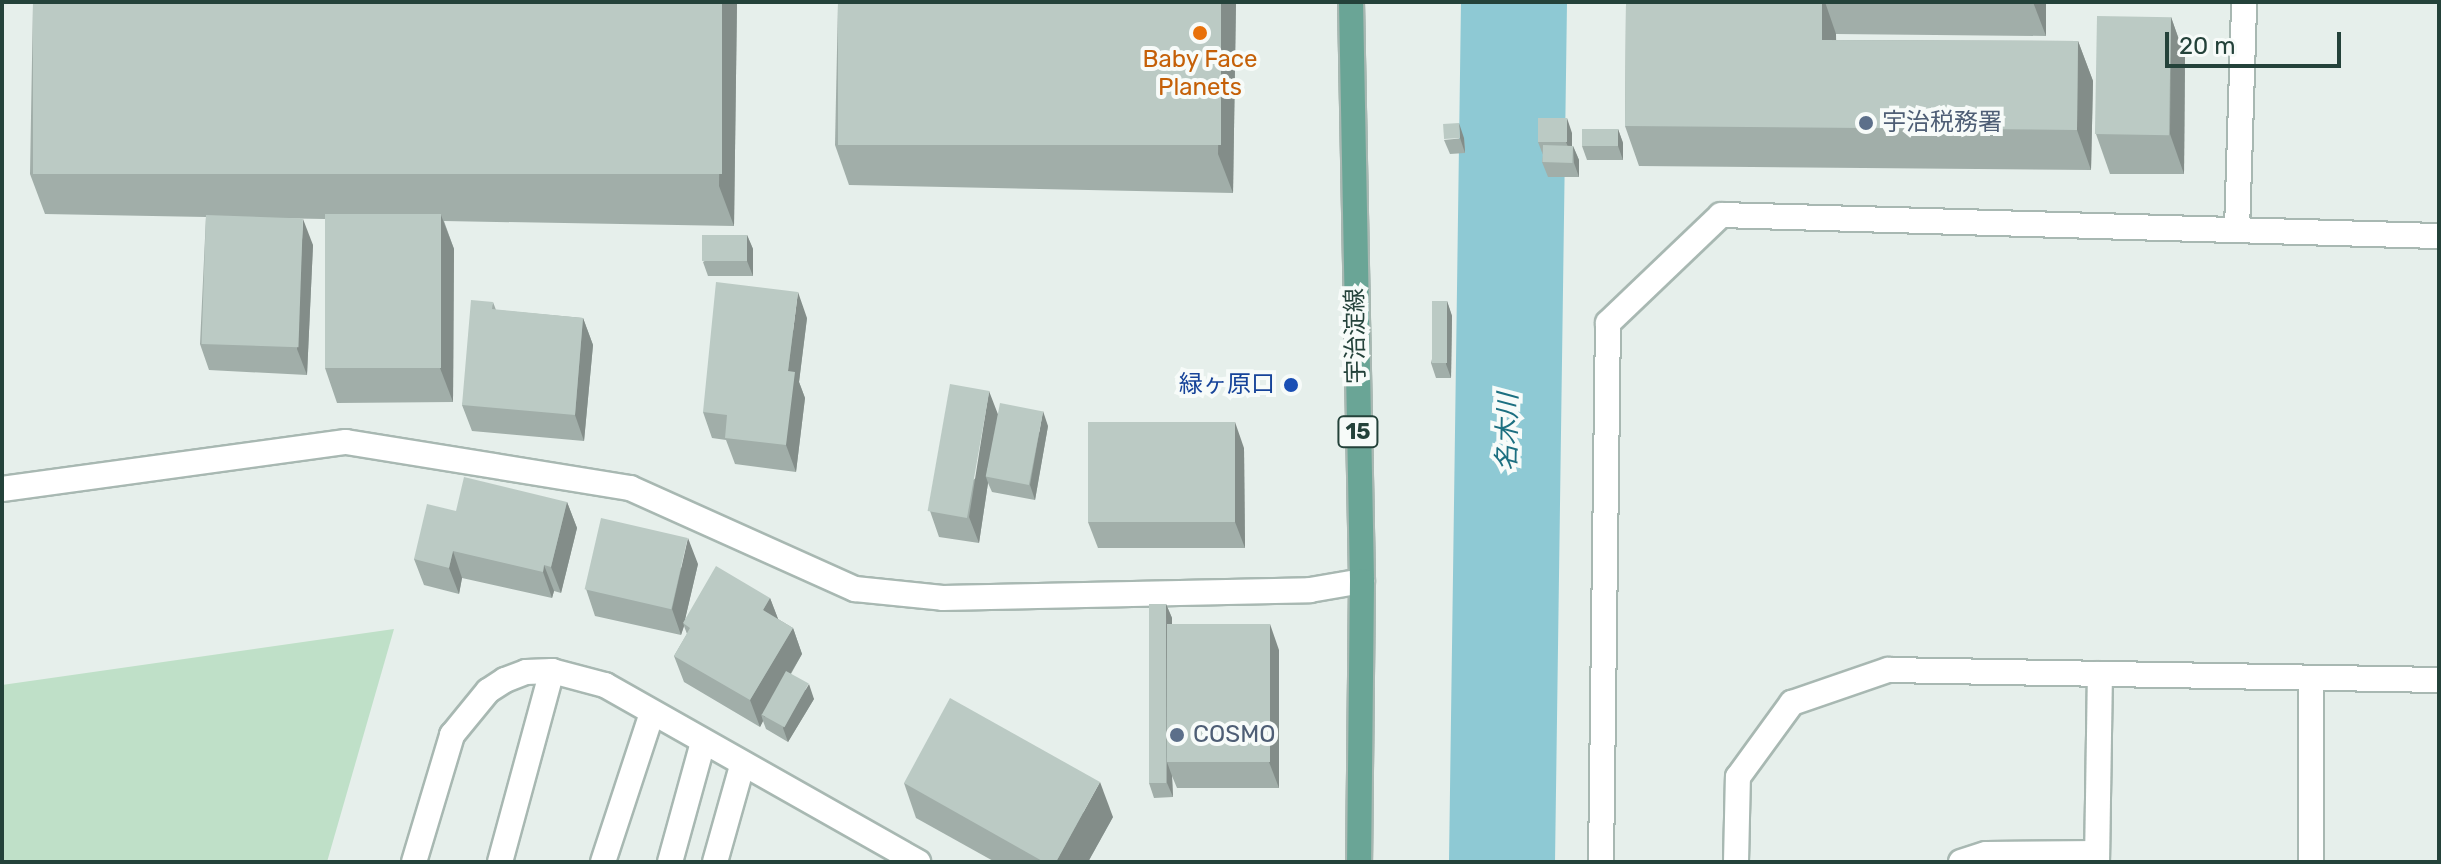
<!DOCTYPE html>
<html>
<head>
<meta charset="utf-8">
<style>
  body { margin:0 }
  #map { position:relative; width:2441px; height:864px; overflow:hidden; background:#e6efeb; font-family:Rubik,"Noto Sans JP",sans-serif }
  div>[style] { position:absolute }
  .green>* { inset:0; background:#bfe0c8 }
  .river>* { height:106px; margin:-53px; padding:0 53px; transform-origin:53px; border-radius:53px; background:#8ec9d4 }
  .roads { filter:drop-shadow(2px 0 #a8b8b2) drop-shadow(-2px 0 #a8b8b2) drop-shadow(0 2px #a8b8b2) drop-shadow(0 -2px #a8b8b2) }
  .minor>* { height:24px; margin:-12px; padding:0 12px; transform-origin:12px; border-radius:12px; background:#fff }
  .major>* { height:24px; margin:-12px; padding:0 12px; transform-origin:12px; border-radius:12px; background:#6aa596 }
  .wall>* { inset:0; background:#a1aea9 }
  .shaded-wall>* { inset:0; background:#838d89 }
  .building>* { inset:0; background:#bbcac4; transform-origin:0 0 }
  .dots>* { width:22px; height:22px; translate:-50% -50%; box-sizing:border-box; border:4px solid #f7fbf9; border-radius:50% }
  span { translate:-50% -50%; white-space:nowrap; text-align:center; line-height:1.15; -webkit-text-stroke:8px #f7fbf9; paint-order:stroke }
  .shield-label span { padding:2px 6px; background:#f7fbf9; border:2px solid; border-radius:6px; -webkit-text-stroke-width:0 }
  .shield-label { font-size:22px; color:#24423a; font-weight:700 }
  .food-label { font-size:24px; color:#c56008 }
  .service-label { font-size:24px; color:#4e5e75 }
  .left { translate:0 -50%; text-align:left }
  .street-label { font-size:24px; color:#24423a }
  .transit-label { font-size:24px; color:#164399 }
  .right { translate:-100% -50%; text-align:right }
  .water-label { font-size:26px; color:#1c6f80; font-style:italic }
  .frame { position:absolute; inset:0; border:4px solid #24423a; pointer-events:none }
  .scale { position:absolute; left:2165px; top:32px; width:176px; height:36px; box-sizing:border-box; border:4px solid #24423a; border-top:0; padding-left:10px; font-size:24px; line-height:28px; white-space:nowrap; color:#24423a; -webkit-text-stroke:6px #f7fbf9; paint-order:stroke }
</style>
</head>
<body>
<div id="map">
  <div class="green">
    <i style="clip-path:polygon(394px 629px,327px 862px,2px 862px,2px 685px)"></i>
  </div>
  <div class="river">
    <i style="left:1502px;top:862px;width:860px;rotate:-89.2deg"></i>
  </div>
  <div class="roads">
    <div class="minor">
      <i style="left:2237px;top:230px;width:228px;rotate:-88.2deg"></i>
      <i style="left:2px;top:489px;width:347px;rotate:-7.8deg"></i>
      <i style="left:346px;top:442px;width:288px;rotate:9.2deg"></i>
      <i style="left:630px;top:488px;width:247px;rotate:24.2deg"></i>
      <i style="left:855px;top:589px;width:88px;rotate:5.8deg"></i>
      <i style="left:943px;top:598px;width:367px;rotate:-1.2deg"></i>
      <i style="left:1310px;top:590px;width:53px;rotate:-9.8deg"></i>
      <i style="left:2311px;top:678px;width:184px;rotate:90deg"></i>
      <i style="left:414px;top:862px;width:133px;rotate:-73.3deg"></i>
      <i style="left:452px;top:735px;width:57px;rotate:-50.7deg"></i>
      <i style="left:488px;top:691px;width:20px;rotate:-33deg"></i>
      <i style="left:505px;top:680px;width:22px;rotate:-21deg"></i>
      <i style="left:526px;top:672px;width:26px;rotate:-2deg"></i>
      <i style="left:552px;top:671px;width:55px;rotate:14.8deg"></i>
      <i style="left:605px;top:685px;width:360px;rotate:29.5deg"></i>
      <i style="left:500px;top:862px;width:198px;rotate:-74.8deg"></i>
      <i style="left:603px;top:862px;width:157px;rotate:-71.8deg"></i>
      <i style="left:670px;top:862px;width:124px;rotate:-74.6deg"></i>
      <i style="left:715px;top:862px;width:100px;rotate:-74.3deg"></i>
      <i style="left:1601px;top:862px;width:539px;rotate:-89.26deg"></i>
      <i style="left:1608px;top:323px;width:156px;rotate:-43.7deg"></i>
      <i style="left:1721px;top:215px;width:718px;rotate:1.68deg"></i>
      <i style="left:1736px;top:862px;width:85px;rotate:-88.7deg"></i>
      <i style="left:1738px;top:777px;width:92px;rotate:-53.9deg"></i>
      <i style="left:1792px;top:703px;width:102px;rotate:-19deg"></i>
      <i style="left:1888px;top:670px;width:551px;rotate:1.04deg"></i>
      <i style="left:1961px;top:862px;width:26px;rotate:-18deg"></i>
      <i style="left:1986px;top:854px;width:111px;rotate:-0.5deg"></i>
      <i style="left:2097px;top:862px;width:188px;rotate:-89.1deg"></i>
    </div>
    <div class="major">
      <i style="left:1351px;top:2px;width:579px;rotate:88.91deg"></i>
      <i style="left:1362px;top:581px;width:281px;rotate:90.6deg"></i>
    </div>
  </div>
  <div class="wall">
    <i style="clip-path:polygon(33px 2px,737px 2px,734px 226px,444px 221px,454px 249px,453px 402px,337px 403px,325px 368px,325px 219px,268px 218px,313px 245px,307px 375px,209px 370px,200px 344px,206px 217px,45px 214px,30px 174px)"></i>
    <i style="clip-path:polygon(838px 2px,1236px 2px,1233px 193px,849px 185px,835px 145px)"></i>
    <i style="clip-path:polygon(1626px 2px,2046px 2px,2046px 36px,1836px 34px,1836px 40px,2078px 41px,2093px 81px,2091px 170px,1639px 166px,1625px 126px)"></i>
    <i style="clip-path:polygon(2171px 17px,2185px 57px,2184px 174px,2110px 174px,2096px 134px)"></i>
    <i style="clip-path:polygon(1618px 129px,1623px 143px,1623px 160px,1587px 160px,1582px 146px)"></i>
    <i style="clip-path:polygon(1572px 133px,1572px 146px,1573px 146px,1579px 160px,1579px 177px,1548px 177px,1542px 162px,1543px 155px,1538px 142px)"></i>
    <i style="clip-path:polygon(1464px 138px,1465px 153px,1450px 154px,1444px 140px)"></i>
    <i style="clip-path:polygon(747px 235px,753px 249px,753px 276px,708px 276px,703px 262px)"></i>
    <i style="clip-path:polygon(1447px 301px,1452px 316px,1451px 378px,1436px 378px,1431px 363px)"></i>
    <i style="clip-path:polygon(493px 302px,496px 310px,583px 318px,593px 345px,584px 441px,472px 431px,462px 405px)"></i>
    <i style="clip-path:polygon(807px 318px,799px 382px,805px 398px,796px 472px,735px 464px,726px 440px,712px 438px,703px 412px)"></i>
    <i style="clip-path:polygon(1048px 426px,1035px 500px,992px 492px,988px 483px,979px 543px,939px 537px,930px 511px)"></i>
    <i style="clip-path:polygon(1244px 448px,1245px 548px,1098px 548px,1088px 522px)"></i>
    <i style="clip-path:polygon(567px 502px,577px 528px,561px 593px,554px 591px,552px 598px,462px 578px,459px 594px,424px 585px,414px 559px,456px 511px)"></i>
    <i style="clip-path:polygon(698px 564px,685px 619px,770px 598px,778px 619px,793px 628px,802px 654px,791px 674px,814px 699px,788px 742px,766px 729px,763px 721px,760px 727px,684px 682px,674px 656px,687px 634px,684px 626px,681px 635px,595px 616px,586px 589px)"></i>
    <i style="clip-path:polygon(1166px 604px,1172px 618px,1172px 624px,1279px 650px,1279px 788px,1177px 788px,1172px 776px,1173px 797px,1154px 798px,1149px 783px)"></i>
    <i style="clip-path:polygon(904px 783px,1113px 817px,1088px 862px,995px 862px,916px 818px)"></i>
  </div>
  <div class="shaded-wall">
    <i style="clip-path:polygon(722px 2px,737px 2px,734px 226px,719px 186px)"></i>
    <i style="clip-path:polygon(1221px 2px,1236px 2px,1233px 193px,1218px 154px)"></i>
    <i style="clip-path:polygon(1822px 2px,1825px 2px,1836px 34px,1837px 80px,1822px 40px)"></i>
    <i style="clip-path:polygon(2033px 2px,2046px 2px,2046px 36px)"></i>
    <i style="clip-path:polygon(2171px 17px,2185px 57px,2184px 174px,2170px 134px)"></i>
    <i style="clip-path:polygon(2078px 41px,2093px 81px,2091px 170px,2077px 130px)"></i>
    <i style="clip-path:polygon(1567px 118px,1572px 133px,1572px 157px,1566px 142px)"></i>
    <i style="clip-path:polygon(1459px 123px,1464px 138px,1465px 153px,1460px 138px)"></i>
    <i style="clip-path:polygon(1618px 129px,1623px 143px,1623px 160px,1618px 146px)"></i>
    <i style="clip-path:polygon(1573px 146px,1579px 160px,1579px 177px,1574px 163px)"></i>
    <i style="clip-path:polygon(441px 215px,454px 249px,453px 402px,440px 368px)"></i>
    <i style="clip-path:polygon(303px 219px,313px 245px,307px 375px,297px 349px)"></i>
    <i style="clip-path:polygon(747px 235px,753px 249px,753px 276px,747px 261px)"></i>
    <i style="clip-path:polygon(798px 292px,807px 318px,799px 382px,805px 398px,796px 472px,786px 445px,788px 371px)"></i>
    <i style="clip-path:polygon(1447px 301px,1452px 316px,1451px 378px,1446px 364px)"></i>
    <i style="clip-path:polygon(583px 318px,593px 345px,584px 441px,575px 415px)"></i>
    <i style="clip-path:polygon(989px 391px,999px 417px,986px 477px,988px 483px,979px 543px,969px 517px)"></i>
    <i style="clip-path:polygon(1043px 411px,1048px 426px,1035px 500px,1030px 485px)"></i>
    <i style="clip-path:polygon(1235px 422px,1244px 448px,1245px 548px,1235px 522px)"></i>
    <i style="clip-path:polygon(567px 502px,577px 528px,561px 593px,551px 567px)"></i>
    <i style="clip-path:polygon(688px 538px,698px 564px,684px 624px,683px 623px,684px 626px,681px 635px,672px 609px)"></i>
    <i style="clip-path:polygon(453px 551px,462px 578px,459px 594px,449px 568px)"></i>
    <i style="clip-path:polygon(544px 565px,554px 591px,552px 598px,543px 572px)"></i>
    <i style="clip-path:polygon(770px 598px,780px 624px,763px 610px)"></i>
    <i style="clip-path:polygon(1166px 604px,1172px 618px,1172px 762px,1167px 762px)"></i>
    <i style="clip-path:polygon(1270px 624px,1279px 650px,1279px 788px,1269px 762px)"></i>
    <i style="clip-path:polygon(793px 628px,802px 654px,765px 717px,761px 714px,763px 721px,760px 727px,750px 700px)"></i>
    <i style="clip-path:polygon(809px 684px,814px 699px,788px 742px,783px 728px)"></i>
    <i style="clip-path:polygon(1167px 762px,1172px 776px,1173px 797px,1167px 783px)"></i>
    <i style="clip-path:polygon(1100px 782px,1113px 817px,1088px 862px,1056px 862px)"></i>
  </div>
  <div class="building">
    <i style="left:33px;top:2px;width:689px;height:172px"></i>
    <i style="left:838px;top:2px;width:383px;height:143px"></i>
    <i style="clip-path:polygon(1626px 2px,1822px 2px,1822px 40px,2078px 41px,2077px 130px,1625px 126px)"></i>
    <i style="left:2097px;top:16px;width:74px;height:118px;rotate:1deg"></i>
    <i style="left:1538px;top:118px;width:29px;height:24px"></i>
    <i style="left:1459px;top:123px;width:15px;height:16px;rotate:86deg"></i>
    <i style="left:1582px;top:129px;width:36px;height:17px"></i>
    <i style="left:1543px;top:145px;width:30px;height:17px;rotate:2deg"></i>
    <i style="left:325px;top:214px;width:116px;height:154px"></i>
    <i style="left:206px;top:215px;width:97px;height:129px;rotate:2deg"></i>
    <i style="left:747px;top:235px;width:26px;height:45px;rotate:90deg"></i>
    <i style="clip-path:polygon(716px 282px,798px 292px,788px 371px,795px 372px,786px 445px,725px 438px,727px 415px,703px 412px)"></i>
    <i style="clip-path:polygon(471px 300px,493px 302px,492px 309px,583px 318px,575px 415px,462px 405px)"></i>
    <i style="left:1432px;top:301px;width:15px;height:62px"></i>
    <i style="left:950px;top:384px;width:40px;height:129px;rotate:10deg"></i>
    <i style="left:1000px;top:403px;width:44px;height:75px;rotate:11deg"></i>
    <i style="left:1088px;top:422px;width:147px;height:100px"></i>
    <i style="clip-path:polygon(464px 477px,567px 502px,551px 567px,544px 565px,543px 572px,453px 551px,449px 568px,414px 559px,427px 504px,456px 511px)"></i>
    <i style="left:601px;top:518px;width:89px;height:73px;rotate:13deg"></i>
    <i style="clip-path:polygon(716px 566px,770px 598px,763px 610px,793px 628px,750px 700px,674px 656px,690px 628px,683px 623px)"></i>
    <i style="left:1166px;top:604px;width:179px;height:17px;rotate:90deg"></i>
    <i style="left:1167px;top:624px;width:103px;height:138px"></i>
    <i style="left:786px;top:671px;width:26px;height:50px;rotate:29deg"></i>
    <i style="clip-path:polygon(950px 698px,1100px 782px,1056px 862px,1044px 862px,904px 783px)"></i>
  </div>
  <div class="dots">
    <i style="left:1200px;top:33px;background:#e8710a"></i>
    <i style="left:1866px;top:123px;background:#5c6f8a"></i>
    <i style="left:1291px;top:385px;background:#1a4fb4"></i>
    <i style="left:1177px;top:735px;background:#5c6f8a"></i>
  </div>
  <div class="shield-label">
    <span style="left:1358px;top:432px">15</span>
  </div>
  <div class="food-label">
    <span style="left:1200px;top:74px">Baby Face<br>Planets</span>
  </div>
  <div class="service-label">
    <span class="left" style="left:1882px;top:123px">宇治税務署</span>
    <span class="left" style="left:1193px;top:735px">COSMO</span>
  </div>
  <div class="street-label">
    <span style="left:1356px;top:336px;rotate:-91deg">宇治淀線</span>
  </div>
  <div class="transit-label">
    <span class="right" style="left:1275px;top:385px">緑ヶ原口</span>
  </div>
  <div class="water-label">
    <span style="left:1508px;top:432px;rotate:-89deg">名木川</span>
  </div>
  <div class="frame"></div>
  <div class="scale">20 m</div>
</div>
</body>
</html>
